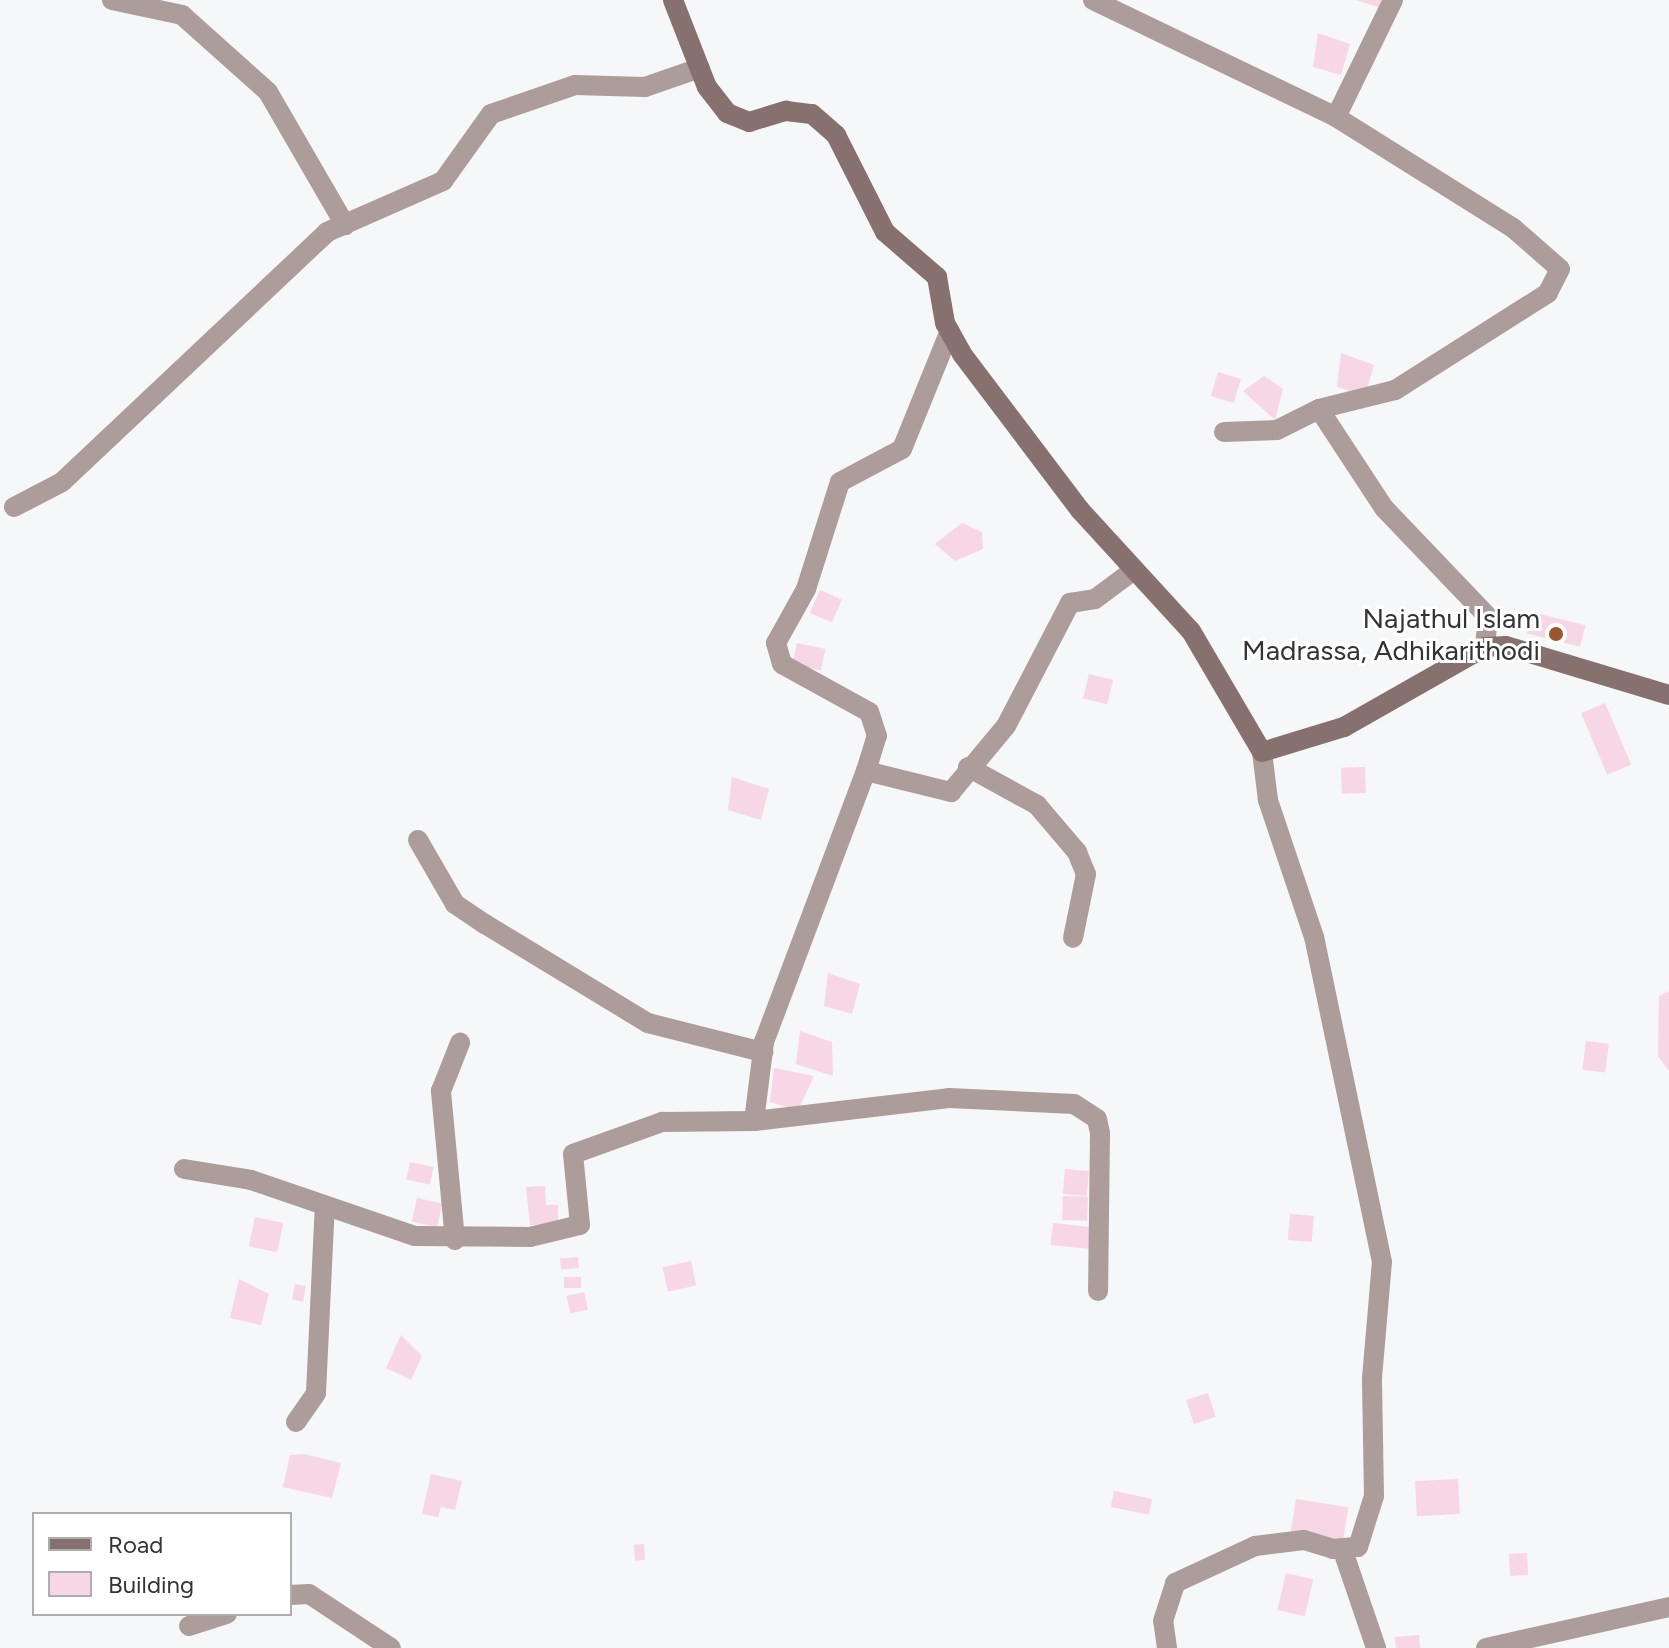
<!DOCTYPE html>
<html>
<head>
<meta charset="utf-8">
<style>
  body { margin:0 }
  #map { position:relative; width:1669px; height:1648px; overflow:hidden; background:#f5f7f8; font-family:Figtree,sans-serif }
  div>[style] { position:absolute }
  .building>* { inset:0; background:#f7d6e5; transform-origin:0 0 }
  .minor>* { height:20px; margin:-10px; padding:0 10px; transform-origin:10px; border-radius:10px; background:#ac9c9a }
  .secondary>* { height:20px; margin:-10px; padding:0 10px; transform-origin:10px; border-radius:10px; background:#87716e }
  .dots>* { width:22px; height:22px; translate:-50% -50%; box-sizing:border-box; border:4px solid #fff; border-radius:50% }
  span { translate:-50% -50%; white-space:nowrap; text-align:center; line-height:1.15; -webkit-text-stroke:6px #fff; paint-order:stroke }
  .poi-label { font-size:28px; color:#333434 }
  .right { translate:-100% -50%; text-align:right }
  .legend { position:absolute; left:32px; top:1512px; width:260px; height:104px; box-sizing:border-box; background:#fff; border:2px solid #adaeae; margin:0; padding:10px 14px; list-style:none; font-size:24px; color:#333434 }
  .legend li { display:flex; align-items:center; gap:16px; height:40px }
  .legend b { width:40px; border:2px solid #adaeae }
</style>
</head>
<body>
<div id="map">
  <div class="building">
    <i style="clip-path:polygon(1356px 0,1383px 0,1381px 8px)"></i>
    <i style="clip-path:polygon(1318px 33px,1350px 44px,1341px 75px,1313px 67px)"></i>
    <i style="clip-path:polygon(1341px 353px,1374px 365px,1365px 395px,1337px 387px)"></i>
    <i style="left:1218px;top:372px;width:24px;height:25px;rotate:17deg"></i>
    <i style="clip-path:polygon(1264px 376px,1283px 389px,1275px 420px,1243px 391px)"></i>
    <i style="clip-path:polygon(962px 523px,982px 532px,983px 549px,955px 561px,935px 544px)"></i>
    <i style="left:820px;top:590px;width:24px;height:25px;rotate:24deg"></i>
    <i style="left:1532px;top:612px;width:55px;height:22px;rotate:14deg"></i>
    <i style="left:797px;top:643px;width:29px;height:22px;rotate:12deg"></i>
    <i style="left:1089px;top:674px;width:25px;height:25px;rotate:14deg"></i>
    <i style="left:1605px;top:703px;width:67px;height:26px;rotate:67deg"></i>
    <i style="left:1365px;top:767px;width:26px;height:24px;rotate:88deg"></i>
    <i style="clip-path:polygon(732px 777px,769px 789px,761px 820px,728px 810px)"></i>
    <i style="clip-path:polygon(828px 973px,860px 984px,852px 1014px,824px 1006px)"></i>
    <i style="clip-path:polygon(1669px 991px,1669px 1071px,1658px 1056px,1659px 996px)"></i>
    <i style="clip-path:polygon(800px 1031px,832px 1042px,833px 1076px,796px 1064px)"></i>
    <i style="left:1586px;top:1041px;width:23px;height:29px;rotate:7deg"></i>
    <i style="clip-path:polygon(774px 1068px,814px 1076px,798px 1110px,770px 1102px)"></i>
    <i style="left:410px;top:1162px;width:24px;height:18px;rotate:12deg"></i>
    <i style="left:1065px;top:1169px;width:24px;height:25px;rotate:5deg"></i>
    <i style="clip-path:polygon(545px 1186px,546px 1205px,558px 1205px,558px 1224px,530px 1225px,526px 1187px)"></i>
    <i style="left:1063px;top:1196px;width:25px;height:24px;rotate:2deg"></i>
    <i style="left:417px;top:1198px;width:26px;height:24px;rotate:13deg"></i>
    <i style="left:1290px;top:1214px;width:24px;height:26px;rotate:5deg"></i>
    <i style="left:255px;top:1217px;width:29px;height:30px;rotate:12deg"></i>
    <i style="left:1053px;top:1223px;width:40px;height:22px;rotate:6deg"></i>
    <i style="left:578px;top:1257px;width:11px;height:18px;rotate:85deg"></i>
    <i style="left:691px;top:1261px;width:25px;height:29px;rotate:78deg"></i>
    <i style="left:564px;top:1277px;width:17px;height:11px"></i>
    <i style="clip-path:polygon(239px 1279px,269px 1294px,261px 1325px,230px 1318px)"></i>
    <i style="left:295px;top:1284px;width:11px;height:16px;rotate:10deg"></i>
    <i style="left:584px;top:1292px;width:18px;height:18px;rotate:77deg"></i>
    <i style="clip-path:polygon(401px 1335px,422px 1356px,411px 1380px,386px 1368px)"></i>
    <i style="left:1208px;top:1393px;width:25px;height:23px;rotate:72deg"></i>
    <i style="clip-path:polygon(304px 1454px,341px 1463px,332px 1498px,283px 1487px,290px 1455px)"></i>
    <i style="clip-path:polygon(431px 1474px,462px 1481px,455px 1510px,441px 1507px,438px 1517px,422px 1514px)"></i>
    <i style="left:1458px;top:1479px;width:35px;height:43px;rotate:87deg"></i>
    <i style="left:1114px;top:1491px;width:39px;height:16px;rotate:12deg"></i>
    <i style="left:1296px;top:1499px;width:53px;height:34px;rotate:9deg"></i>
    <i style="left:644px;top:1544px;width:16px;height:10px;rotate:86deg"></i>
    <i style="left:1527px;top:1553px;width:22px;height:18px;rotate:87deg"></i>
    <i style="left:1286px;top:1573px;width:28px;height:38px;rotate:13deg"></i>
    <i style="clip-path:polygon(1419px 1635px,1420px 1648px,1396px 1648px,1395px 1637px)"></i>
  </div>
  <div class="minor">
    <i style="left:112px;top:0;width:72px;rotate:12.1deg"></i>
    <i style="left:182px;top:15px;width:115px;rotate:41.8deg"></i>
    <i style="left:268px;top:92px;width:154px;rotate:59.9deg"></i>
    <i style="left:1093px;top:0;width:270px;rotate:25.7deg"></i>
    <i style="left:1336px;top:117px;width:209px;rotate:32.1deg"></i>
    <i style="left:1513px;top:228px;width:62px;rotate:41.1deg"></i>
    <i style="left:1560px;top:269px;width:27px;rotate:117deg"></i>
    <i style="left:1548px;top:293px;width:181px;rotate:147.6deg"></i>
    <i style="left:1395px;top:390px;width:78px;rotate:166deg"></i>
    <i style="left:1336px;top:117px;width:130px;rotate:-64deg"></i>
    <i style="left:1224px;top:432px;width:53px;rotate:-2.2deg"></i>
    <i style="left:1277px;top:430px;width:47px;rotate:-26.6deg"></i>
    <i style="left:1319px;top:409px;width:118px;rotate:56.7deg"></i>
    <i style="left:1384px;top:508px;width:151px;rotate:46.3deg"></i>
    <i style="left:1488px;top:617px;width:30px;rotate:96deg"></i>
    <i style="left:14px;top:507px;width:54px;rotate:-27.5deg"></i>
    <i style="left:62px;top:482px;width:364px;rotate:-43.3deg"></i>
    <i style="left:327px;top:232px;width:127px;rotate:-23.7deg"></i>
    <i style="left:443px;top:181px;width:82px;rotate:-54.4deg"></i>
    <i style="left:491px;top:114px;width:89px;rotate:-19deg"></i>
    <i style="left:575px;top:85px;width:70px;rotate:1.6deg"></i>
    <i style="left:645px;top:87px;width:58px;rotate:-19.1deg"></i>
    <i style="left:968px;top:767px;width:79px;rotate:28.8deg"></i>
    <i style="left:1037px;top:805px;width:62px;rotate:49.6deg"></i>
    <i style="left:1077px;top:852px;width:24px;rotate:68deg"></i>
    <i style="left:1086px;top:874px;width:65px;rotate:101.5deg"></i>
    <i style="left:866px;top:771px;width:37px;rotate:-73deg"></i>
    <i style="left:877px;top:736px;width:25px;rotate:-108deg"></i>
    <i style="left:869px;top:712px;width:99px;rotate:-151.1deg"></i>
    <i style="left:782px;top:664px;width:22px;rotate:-106deg"></i>
    <i style="left:776px;top:643px;width:62px;rotate:-60.9deg"></i>
    <i style="left:806px;top:589px;width:112px;rotate:-72.4deg"></i>
    <i style="left:840px;top:482px;width:70px;rotate:-28deg"></i>
    <i style="left:902px;top:449px;width:127px;rotate:-67.9deg"></i>
    <i style="left:418px;top:840px;width:74px;rotate:60deg"></i>
    <i style="left:455px;top:904px;width:36px;rotate:34deg"></i>
    <i style="left:485px;top:924px;width:191px;rotate:31.3deg"></i>
    <i style="left:648px;top:1023px;width:119px;rotate:14.2deg"></i>
    <i style="left:754px;top:1121px;width:196px;rotate:-6.7deg"></i>
    <i style="left:949px;top:1098px;width:125px;rotate:2.7deg"></i>
    <i style="left:1074px;top:1104px;width:27px;rotate:33deg"></i>
    <i style="left:1097px;top:1119px;width:14px;rotate:78deg"></i>
    <i style="left:1100px;top:1133px;width:158px;rotate:90.7deg"></i>
    <i style="left:184px;top:1169px;width:68px;rotate:9.3deg"></i>
    <i style="left:251px;top:1180px;width:173px;rotate:18.9deg"></i>
    <i style="left:415px;top:1236px;width:115px;rotate:0.5deg"></i>
    <i style="left:530px;top:1237px;width:51px;rotate:-13.5deg"></i>
    <i style="left:580px;top:1225px;width:71px;rotate:-95.6deg"></i>
    <i style="left:573px;top:1154px;width:95px;rotate:-19.8deg"></i>
    <i style="left:662px;top:1122px;width:92px;rotate:-0.6deg"></i>
    <i style="left:754px;top:1121px;width:80px;rotate:-82.8deg"></i>
    <i style="left:764px;top:1042px;width:290px;rotate:-69.4deg"></i>
    <i style="left:866px;top:771px;width:88px;rotate:13.9deg"></i>
    <i style="left:951px;top:792px;width:86px;rotate:-50.2deg"></i>
    <i style="left:1006px;top:726px;width:139px;rotate:-62.5deg"></i>
    <i style="left:1070px;top:603px;width:25px;rotate:-9deg"></i>
    <i style="left:1095px;top:599px;width:49px;rotate:-36.6deg"></i>
    <i style="left:455px;top:1240px;width:150px;rotate:-95.4deg"></i>
    <i style="left:441px;top:1091px;width:52px;rotate:-68.4deg"></i>
    <i style="left:296px;top:1422px;width:35px;rotate:-55deg"></i>
    <i style="left:316px;top:1393px;width:188px;rotate:-87.3deg"></i>
    <i style="left:1342px;top:1548px;width:106px;rotate:71.2deg"></i>
    <i style="left:290px;top:1595px;width:19px;rotate:-3deg"></i>
    <i style="left:309px;top:1594px;width:98px;rotate:33.4deg"></i>
    <i style="left:189px;top:1626px;width:40px;rotate:-18deg"></i>
    <i style="left:1167px;top:1648px;width:27px;rotate:-98deg"></i>
    <i style="left:1163px;top:1621px;width:40px;rotate:-72deg"></i>
    <i style="left:1175px;top:1583px;width:88px;rotate:-24.8deg"></i>
    <i style="left:1255px;top:1546px;width:49px;rotate:-7deg"></i>
    <i style="left:1304px;top:1540px;width:30px;rotate:17deg"></i>
    <i style="left:1333px;top:1549px;width:25px;rotate:-5deg"></i>
    <i style="left:1358px;top:1547px;width:53px;rotate:-72.6deg"></i>
    <i style="left:1374px;top:1496px;width:118px;rotate:-91deg"></i>
    <i style="left:1372px;top:1378px;width:116px;rotate:-85.1deg"></i>
    <i style="left:1382px;top:1262px;width:332px;rotate:-101.8deg"></i>
    <i style="left:1314px;top:937px;width:145px;rotate:-108.6deg"></i>
    <i style="left:1268px;top:800px;width:48px;rotate:-97.1deg"></i>
    <i style="left:1486px;top:1648px;width:188px;rotate:-12.6deg"></i>
  </div>
  <div class="secondary">
    <i style="left:673px;top:0;width:93px;rotate:68.7deg"></i>
    <i style="left:707px;top:87px;width:33px;rotate:52deg"></i>
    <i style="left:727px;top:113px;width:24px;rotate:22deg"></i>
    <i style="left:749px;top:122px;width:39px;rotate:-17deg"></i>
    <i style="left:786px;top:111px;width:26px;rotate:7deg"></i>
    <i style="left:812px;top:114px;width:32px;rotate:41deg"></i>
    <i style="left:836px;top:135px;width:109px;rotate:63.2deg"></i>
    <i style="left:885px;top:232px;width:69px;rotate:40.9deg"></i>
    <i style="left:937px;top:277px;width:47px;rotate:80.1deg"></i>
    <i style="left:945px;top:323px;width:35px;rotate:61deg"></i>
    <i style="left:962px;top:354px;width:196px;rotate:52.9deg"></i>
    <i style="left:1080px;top:510px;width:164px;rotate:47.5deg"></i>
    <i style="left:1191px;top:631px;width:140px;rotate:59.6deg"></i>
    <i style="left:1262px;top:752px;width:86px;rotate:-17deg"></i>
    <i style="left:1344px;top:727px;width:162px;rotate:-29.6deg"></i>
    <i style="left:1485px;top:647px;width:21px;rotate:-3deg"></i>
    <i style="left:1506px;top:646px;width:170px;rotate:16.7deg"></i>
  </div>
  <div class="dots">
    <i style="left:1556px;top:634px;background:#9b562b"></i>
  </div>
  <div class="poi-label">
    <span class="right" style="left:1540px;top:634px">Najathul Islam<br>Madrassa, Adhikarithodi</span>
  </div>
  <ul class="legend">
  <li><b style="height:10px;background:#87716e"></b>Road</li>
  <li><b style="height:22px;background:#f7d6e5"></b>Building</li>
  </ul>
</div>
</body>
</html>
